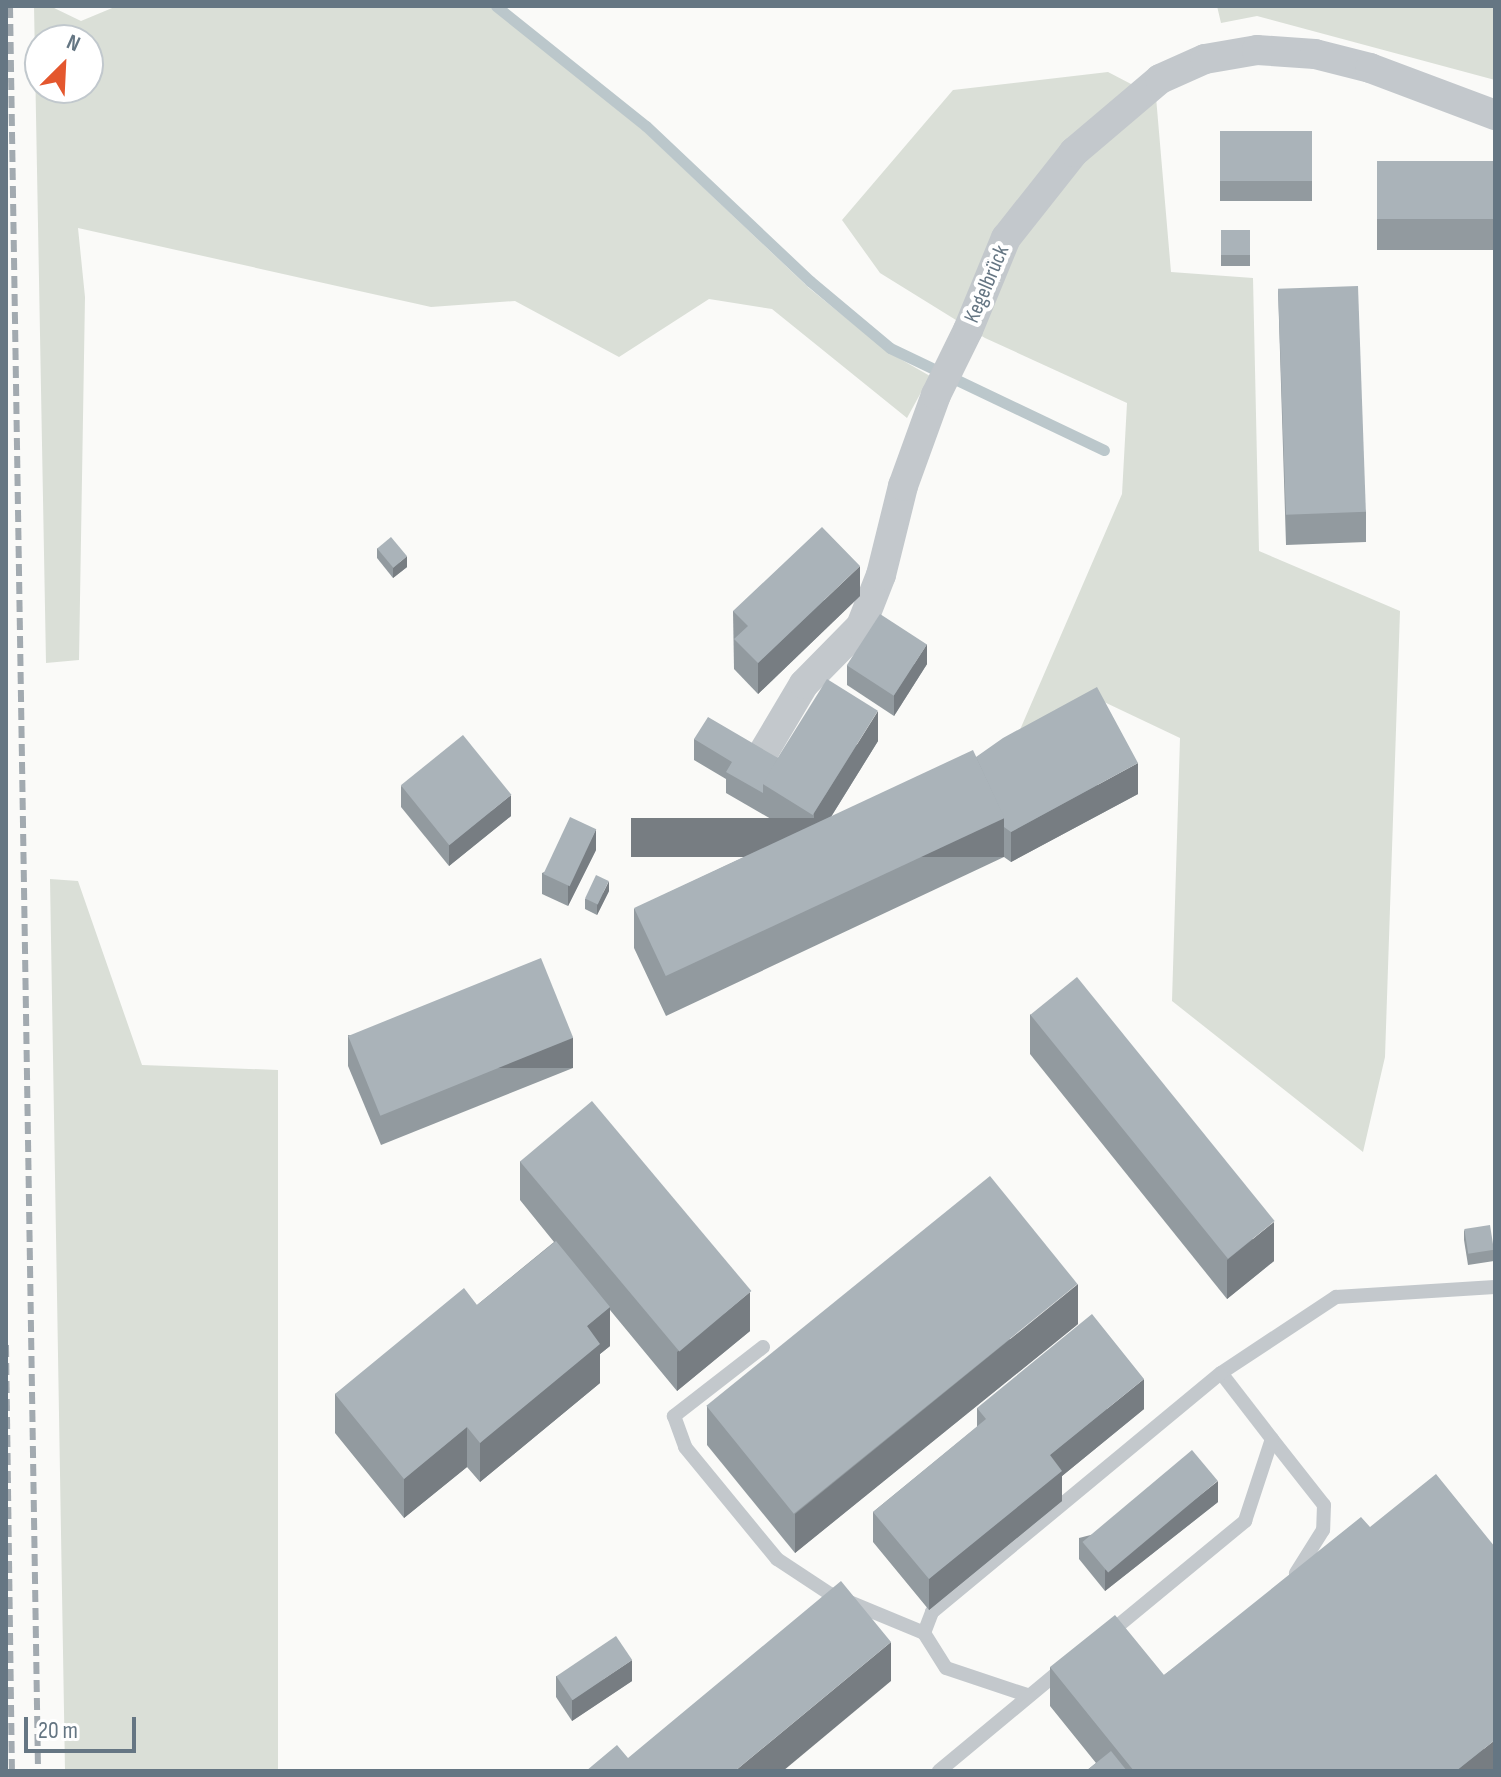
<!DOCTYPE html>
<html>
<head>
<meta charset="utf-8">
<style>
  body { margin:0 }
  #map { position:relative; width:1501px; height:1777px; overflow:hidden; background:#fafaf8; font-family:"Sofia Sans Condensed",sans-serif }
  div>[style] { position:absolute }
  .green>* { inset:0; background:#dadfd7 }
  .stream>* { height:11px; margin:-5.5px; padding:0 5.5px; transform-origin:5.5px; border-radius:5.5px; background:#bbc7cb }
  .service>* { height:14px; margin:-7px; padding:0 7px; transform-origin:7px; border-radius:7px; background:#c3c8cc }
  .minor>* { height:30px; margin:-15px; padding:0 15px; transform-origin:15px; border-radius:15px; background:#c3c8cc }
  .rail>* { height:6px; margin-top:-3px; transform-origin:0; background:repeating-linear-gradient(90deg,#a2aab0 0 12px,transparent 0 18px) }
  .wall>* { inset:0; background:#929a9f; transform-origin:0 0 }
  .shaded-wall>* { inset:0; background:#777d82; transform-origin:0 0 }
  .building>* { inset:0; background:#aab3b9; transform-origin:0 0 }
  span { translate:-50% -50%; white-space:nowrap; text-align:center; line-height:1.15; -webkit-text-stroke:8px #fff; paint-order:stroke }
  .street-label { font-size:22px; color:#657683 }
  .frame { position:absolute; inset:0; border:8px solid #657683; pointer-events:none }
  .north { position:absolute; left:24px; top:24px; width:80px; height:80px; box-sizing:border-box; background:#fff; border:2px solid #c1c8cd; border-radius:50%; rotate:24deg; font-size:22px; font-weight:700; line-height:32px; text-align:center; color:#657683 }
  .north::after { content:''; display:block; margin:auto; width:28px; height:36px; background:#e4572e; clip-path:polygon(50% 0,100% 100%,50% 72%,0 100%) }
  .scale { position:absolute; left:24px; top:1717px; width:112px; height:36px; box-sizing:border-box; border:4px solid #657683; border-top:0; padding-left:10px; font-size:24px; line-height:28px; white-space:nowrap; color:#657683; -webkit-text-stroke:6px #fff; paint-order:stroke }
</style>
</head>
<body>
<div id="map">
  <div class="green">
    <i style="clip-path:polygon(evenodd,34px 6px,50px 6px,81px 21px,117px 6px,489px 6px,644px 131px,809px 288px,888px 352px,930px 376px,907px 418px,772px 309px,709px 299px,619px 357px,515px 301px,431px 307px,78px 228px,85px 297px,79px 660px,46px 663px,34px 6px,40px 40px,88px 40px,88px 88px,40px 88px,40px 40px)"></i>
    <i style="clip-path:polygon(1217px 6px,1495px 6px,1495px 80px,1257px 16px,1221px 23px)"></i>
    <i style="clip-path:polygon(1108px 72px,1156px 97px,1171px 272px,1253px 278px,1259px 551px,1400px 611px,1385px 1057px,1363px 1152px,1172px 1001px,1180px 738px,1102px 701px,1003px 769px,1122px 494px,1127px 403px,985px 338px,880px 273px,842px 220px,953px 90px)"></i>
    <i style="clip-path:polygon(50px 879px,78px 881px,142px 1065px,278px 1070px,278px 1771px,65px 1771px)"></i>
  </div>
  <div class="stream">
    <i style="left:496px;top:6px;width:192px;rotate:38.7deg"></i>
    <i style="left:646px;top:126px;width:226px;rotate:43.4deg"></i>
    <i style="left:810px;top:281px;width:104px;rotate:39.9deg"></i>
    <i style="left:890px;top:348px;width:237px;rotate:25.5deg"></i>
  </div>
  <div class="service">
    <i style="left:763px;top:1347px;width:113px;rotate:142.2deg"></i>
    <i style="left:674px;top:1416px;width:33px;rotate:70deg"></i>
    <i style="left:685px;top:1447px;width:145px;rotate:50.6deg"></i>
    <i style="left:777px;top:1559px;width:64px;rotate:33.4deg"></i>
    <i style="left:830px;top:1594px;width:102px;rotate:22.5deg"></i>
    <i style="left:1272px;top:1439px;width:84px;rotate:51.8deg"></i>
    <i style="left:1324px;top:1505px;width:25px;rotate:92deg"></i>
    <i style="left:1323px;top:1530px;width:51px;rotate:122.1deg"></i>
    <i style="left:1108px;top:1634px;width:178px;rotate:-39.5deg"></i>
    <i style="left:1245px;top:1521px;width:86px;rotate:-71.8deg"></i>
    <i style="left:1272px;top:1439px;width:83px;rotate:-127.7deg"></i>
    <i style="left:1221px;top:1373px;width:138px;rotate:-33.5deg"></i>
    <i style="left:1336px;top:1297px;width:159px;rotate:-3.6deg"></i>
    <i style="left:1027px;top:1695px;width:85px;rotate:-161.6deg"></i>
    <i style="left:946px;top:1668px;width:41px;rotate:-122.2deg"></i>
    <i style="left:924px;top:1633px;width:22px;rotate:-69deg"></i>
    <i style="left:932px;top:1612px;width:375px;rotate:-39.6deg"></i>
    <i style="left:939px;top:1771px;width:161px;rotate:-39.7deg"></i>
  </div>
  <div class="minor">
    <i style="left:763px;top:753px;width:80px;rotate:-59.3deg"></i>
    <i style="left:804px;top:684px;width:81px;rotate:-45.5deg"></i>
    <i style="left:861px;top:626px;width:55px;rotate:-68.6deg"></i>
    <i style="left:881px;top:575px;width:92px;rotate:-76.1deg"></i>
    <i style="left:903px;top:486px;width:97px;rotate:-70.1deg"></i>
    <i style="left:936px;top:395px;width:72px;rotate:-63.8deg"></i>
    <i style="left:968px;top:330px;width:100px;rotate:-67.6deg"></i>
    <i style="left:1006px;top:238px;width:110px;rotate:-51.7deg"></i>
    <i style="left:1074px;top:152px;width:113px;rotate:-40.3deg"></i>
    <i style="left:1160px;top:79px;width:49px;rotate:-24deg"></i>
    <i style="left:1205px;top:59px;width:53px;rotate:-9.8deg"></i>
    <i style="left:1257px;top:50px;width:58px;rotate:3.9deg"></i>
    <i style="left:1315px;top:54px;width:57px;rotate:14.3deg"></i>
    <i style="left:1370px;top:68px;width:134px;rotate:20.6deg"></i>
  </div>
  <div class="rail">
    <i style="left:10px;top:6px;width:1765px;rotate:89.09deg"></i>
    <i style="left:6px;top:1345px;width:426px;rotate:89.2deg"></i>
  </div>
  <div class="wall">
    <i style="left:1312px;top:131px;width:70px;height:92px;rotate:90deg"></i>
    <i style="left:1495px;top:161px;width:89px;height:118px;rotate:90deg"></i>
    <i style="left:1221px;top:230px;width:29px;height:36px"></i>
    <i style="clip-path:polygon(1278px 289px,1366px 512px,1366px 542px,1286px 545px)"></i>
    <i style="clip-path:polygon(377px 548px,407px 567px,393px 578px,377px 558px)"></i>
    <i style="clip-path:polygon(860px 596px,758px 694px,734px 669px,733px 611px)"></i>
    <i style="clip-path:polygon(927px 664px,894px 716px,847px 685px,847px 665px)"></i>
    <i style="clip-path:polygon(694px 739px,778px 758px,878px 741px,831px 817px,976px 757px,1138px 794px,1011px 862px,1004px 857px,666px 1016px,634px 948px,634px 909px,795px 833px,726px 793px,726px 779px,694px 760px)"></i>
    <i style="clip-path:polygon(401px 786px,511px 816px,449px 866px,401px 807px)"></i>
    <i style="clip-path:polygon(596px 850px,568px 906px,542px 894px,542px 873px)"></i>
    <i style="clip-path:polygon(609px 891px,597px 915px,585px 909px,585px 899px)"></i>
    <i style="clip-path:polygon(1030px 1014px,1274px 1261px,1227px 1299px,1030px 1054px)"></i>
    <i style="clip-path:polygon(348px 1035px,573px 1068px,381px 1145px,348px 1066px)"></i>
    <i style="clip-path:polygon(520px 1161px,750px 1331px,677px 1391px,610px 1310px,610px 1346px,600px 1354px,600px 1383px,480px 1482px,467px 1467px,404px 1518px,335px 1433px,335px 1394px,477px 1305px,554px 1242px,520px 1200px)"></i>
    <i style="clip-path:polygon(1464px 1230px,1494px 1250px,1494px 1261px,1468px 1265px,1464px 1240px)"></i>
    <i style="clip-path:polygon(1078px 1324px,795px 1553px,707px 1445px,707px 1406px)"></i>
    <i style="clip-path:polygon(977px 1408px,1144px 1409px,1062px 1476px,1062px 1501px,929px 1610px,873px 1542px,873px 1512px,977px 1427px)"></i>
    <i style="clip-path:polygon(1218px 1502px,1105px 1591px,1079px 1559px,1079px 1538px)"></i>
    <i style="clip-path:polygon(1370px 1527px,1495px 1771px,1086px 1771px,1096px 1763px,1050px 1706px,1050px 1667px,1164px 1675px)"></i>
    <i style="clip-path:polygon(556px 1676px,632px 1681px,572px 1721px,556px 1697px)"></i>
  </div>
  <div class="shaded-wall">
    <i style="clip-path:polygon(407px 556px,407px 567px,393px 578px,393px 568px)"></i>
    <i style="clip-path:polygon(860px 566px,860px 596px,758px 694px,758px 663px)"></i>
    <i style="clip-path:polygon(927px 644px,927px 664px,894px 716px,894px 695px)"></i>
    <i style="clip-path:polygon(878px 711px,878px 741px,814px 844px,814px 813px)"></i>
    <i style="clip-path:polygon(1138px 763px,1138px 794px,1011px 862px,1011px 832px)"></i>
    <i style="clip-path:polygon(511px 795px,511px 816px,449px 866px,449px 845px)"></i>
    <i style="left:1004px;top:818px;width:39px;height:373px;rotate:90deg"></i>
    <i style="clip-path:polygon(596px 829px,596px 850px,568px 906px,568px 885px)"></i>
    <i style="clip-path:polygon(609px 881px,609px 891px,597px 915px,597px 905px)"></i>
    <i style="left:573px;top:1038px;width:30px;height:207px;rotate:90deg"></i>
    <i style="clip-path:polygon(1274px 1222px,1274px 1261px,1227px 1299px,1227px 1260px)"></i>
    <i style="clip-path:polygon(1078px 1284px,1078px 1324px,795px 1553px,795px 1514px)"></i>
    <i style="clip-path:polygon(750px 1292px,750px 1331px,677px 1391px,677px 1352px)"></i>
    <i style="clip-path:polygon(610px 1307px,610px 1346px,600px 1354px,600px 1383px,480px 1482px,480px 1443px,587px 1326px)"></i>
    <i style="clip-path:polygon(1144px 1379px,1144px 1409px,1062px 1476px,1062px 1501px,929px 1610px,929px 1579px,1050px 1455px)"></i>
    <i style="clip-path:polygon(467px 1427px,467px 1467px,404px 1518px,404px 1479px)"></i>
    <i style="clip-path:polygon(1218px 1481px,1218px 1502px,1105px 1591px,1105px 1570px)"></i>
    <i style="clip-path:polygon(891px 1642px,891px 1681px,783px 1771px,735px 1771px)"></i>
    <i style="clip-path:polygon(632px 1660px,632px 1681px,572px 1721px,572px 1700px)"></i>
    <i style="clip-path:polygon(1495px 1740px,1495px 1771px,1456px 1771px)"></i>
  </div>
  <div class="building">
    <i style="left:1312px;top:131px;width:50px;height:92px;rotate:90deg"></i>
    <i style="left:1495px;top:161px;width:58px;height:118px;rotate:90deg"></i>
    <i style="left:1221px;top:230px;width:29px;height:25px"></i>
    <i style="left:1358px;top:286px;width:226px;height:80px;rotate:88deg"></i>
    <i style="clip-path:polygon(822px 527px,860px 566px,758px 663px,734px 639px,748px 626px,733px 611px)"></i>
    <i style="left:391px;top:537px;width:25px;height:18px;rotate:50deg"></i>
    <i style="left:880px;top:614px;width:56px;height:61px;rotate:33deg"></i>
    <i style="left:827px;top:679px;width:60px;height:123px;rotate:32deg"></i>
    <i style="clip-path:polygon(1097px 687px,1138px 763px,1011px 832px,1004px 827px,1004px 818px,976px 757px,1003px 738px)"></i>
    <i style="clip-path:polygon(708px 717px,778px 758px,763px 784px,763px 793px,726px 772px,732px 762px,694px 739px)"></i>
    <i style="left:463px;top:735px;width:77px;height:80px;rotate:51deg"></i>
    <i style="left:973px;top:750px;width:75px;height:374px;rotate:65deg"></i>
    <i style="left:570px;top:817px;width:29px;height:63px;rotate:25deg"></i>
    <i style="left:596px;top:875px;width:14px;height:26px;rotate:25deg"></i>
    <i style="left:541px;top:958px;width:86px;height:208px;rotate:68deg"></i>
    <i style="left:1077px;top:977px;width:314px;height:60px;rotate:51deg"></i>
    <i style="left:592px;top:1101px;width:248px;height:94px;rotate:50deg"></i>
    <i style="left:990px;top:1176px;width:139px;height:365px;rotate:51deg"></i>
    <i style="left:1490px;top:1225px;width:25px;height:26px;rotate:81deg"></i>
    <i style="clip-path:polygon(556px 1241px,610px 1307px,587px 1326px,600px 1344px,480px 1443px,467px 1427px,404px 1479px,335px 1394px,464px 1288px,477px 1305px)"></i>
    <i style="clip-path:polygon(1092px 1314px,1144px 1379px,1050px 1455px,1062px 1471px,929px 1579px,873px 1512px,986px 1419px,977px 1408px)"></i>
    <i style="left:1192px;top:1450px;width:40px;height:143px;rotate:50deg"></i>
    <i style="clip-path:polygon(1436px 1474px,1495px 1547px,1495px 1740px,1456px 1771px,1134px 1771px,1050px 1667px,1115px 1615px,1164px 1675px,1361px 1517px,1370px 1527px)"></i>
    <i style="clip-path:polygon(841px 1581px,891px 1642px,735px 1771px,586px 1771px,617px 1745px,628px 1758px)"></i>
    <i style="left:616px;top:1636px;width:29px;height:72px;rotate:56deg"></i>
    <i style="clip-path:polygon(1111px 1751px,1127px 1771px,1086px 1771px)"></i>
  </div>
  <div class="street-label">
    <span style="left:987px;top:284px;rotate:-67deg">Kegelbrück</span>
  </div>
  <div class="frame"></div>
  <div class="north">N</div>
  <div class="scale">20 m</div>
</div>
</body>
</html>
